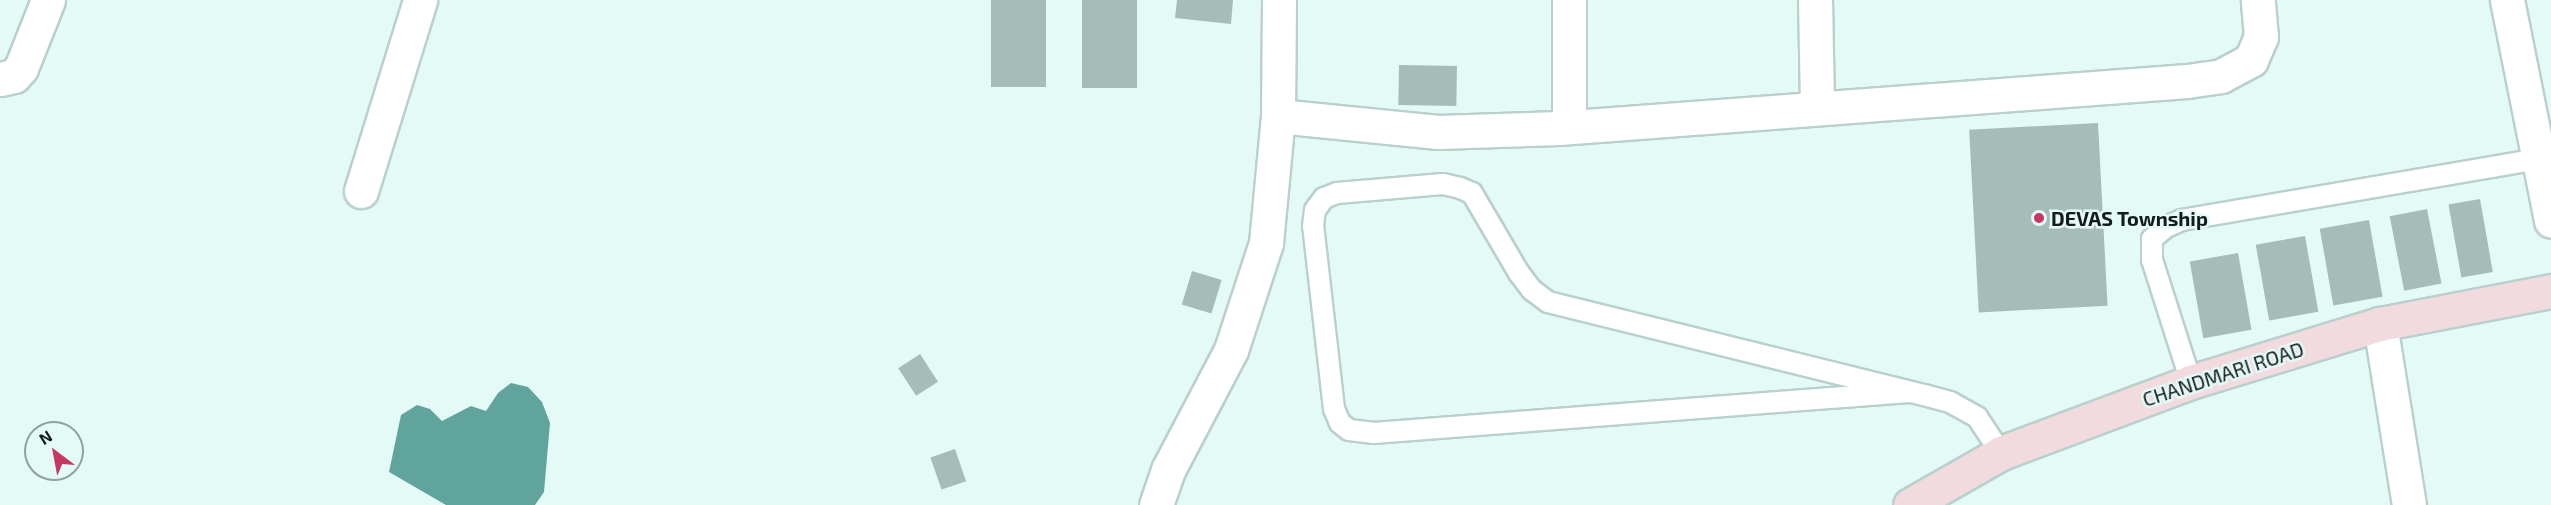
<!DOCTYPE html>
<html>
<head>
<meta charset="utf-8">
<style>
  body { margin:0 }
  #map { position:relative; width:2551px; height:505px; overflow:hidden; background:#e3faf7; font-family:"Exo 2",sans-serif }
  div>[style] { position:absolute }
  .water>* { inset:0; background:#61a49d }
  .building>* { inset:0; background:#a6bcb9; transform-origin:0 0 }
  .roads { filter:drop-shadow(2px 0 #bad0cd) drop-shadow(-2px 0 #bad0cd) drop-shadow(0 2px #bad0cd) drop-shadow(0 -2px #bad0cd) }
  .lane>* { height:20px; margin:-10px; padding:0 10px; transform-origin:10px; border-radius:10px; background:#fff }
  .street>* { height:33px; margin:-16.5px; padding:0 16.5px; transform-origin:16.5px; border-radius:16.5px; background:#fff }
  .secondary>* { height:33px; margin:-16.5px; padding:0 16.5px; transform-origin:16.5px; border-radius:16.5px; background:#f2dbdf }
  .dots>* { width:16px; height:16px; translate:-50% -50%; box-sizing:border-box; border:3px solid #e3faf7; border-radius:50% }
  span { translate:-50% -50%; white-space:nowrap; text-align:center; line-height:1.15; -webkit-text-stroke:5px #e3faf7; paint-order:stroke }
  .poi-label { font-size:20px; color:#141c1b; font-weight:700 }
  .left { translate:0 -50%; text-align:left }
  .street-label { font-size:20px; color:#141c1b }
  .north { position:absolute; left:24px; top:421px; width:60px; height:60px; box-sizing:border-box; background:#e3faf7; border:2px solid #90a19f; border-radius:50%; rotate:328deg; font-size:16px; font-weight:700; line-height:24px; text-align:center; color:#141c1b }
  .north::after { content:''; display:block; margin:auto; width:21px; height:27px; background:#c63761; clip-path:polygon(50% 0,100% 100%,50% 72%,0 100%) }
</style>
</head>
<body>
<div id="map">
  <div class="water">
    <i style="clip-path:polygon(511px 383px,528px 387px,542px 402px,550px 423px,544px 492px,535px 505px,446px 505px,389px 472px,401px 415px,417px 405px,430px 409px,442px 421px,471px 406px,486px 411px,498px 393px)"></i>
  </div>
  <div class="building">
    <i style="left:991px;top:0;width:55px;height:87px"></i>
    <i style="left:1082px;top:0;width:55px;height:88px"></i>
    <i style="clip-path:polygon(1177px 0,1233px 0,1231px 24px,1175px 18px)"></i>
    <i style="left:1399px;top:65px;width:58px;height:40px;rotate:1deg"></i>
    <i style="left:2098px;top:123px;width:183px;height:129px;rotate:87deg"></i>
    <i style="left:2480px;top:199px;width:74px;height:32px;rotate:80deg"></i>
    <i style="left:2427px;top:209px;width:76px;height:38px;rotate:79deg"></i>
    <i style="left:2369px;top:220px;width:78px;height:50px;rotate:80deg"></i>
    <i style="left:2305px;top:236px;width:77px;height:50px;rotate:80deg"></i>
    <i style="left:2238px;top:253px;width:78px;height:49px;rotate:80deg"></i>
    <i style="left:1192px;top:271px;width:31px;height:35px;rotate:17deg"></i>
    <i style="left:920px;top:354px;width:33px;height:26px;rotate:57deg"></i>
    <i style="left:955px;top:449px;width:34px;height:26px;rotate:71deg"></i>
  </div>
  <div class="roads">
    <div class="lane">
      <i style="left:2191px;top:382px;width:128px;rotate:-107.7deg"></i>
      <i style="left:2152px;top:260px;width:21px;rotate:-90deg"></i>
      <i style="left:2152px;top:239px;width:18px;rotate:-41deg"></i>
      <i style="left:2166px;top:227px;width:17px;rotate:-24deg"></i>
      <i style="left:2182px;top:220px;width:360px;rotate:-9.7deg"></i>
      <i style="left:1909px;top:392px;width:537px;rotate:175.62deg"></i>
      <i style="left:1374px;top:433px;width:25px;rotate:-173deg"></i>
      <i style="left:1349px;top:430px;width:11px;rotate:-142deg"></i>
      <i style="left:1340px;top:423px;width:15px;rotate:-113deg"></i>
      <i style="left:1334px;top:409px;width:184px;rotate:-96.5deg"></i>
      <i style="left:1313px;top:226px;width:16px;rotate:-83deg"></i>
      <i style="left:1315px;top:210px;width:15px;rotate:-53deg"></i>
      <i style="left:1324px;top:198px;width:14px;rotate:-21deg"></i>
      <i style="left:1337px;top:193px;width:106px;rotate:-4.9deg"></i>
      <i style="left:1443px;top:184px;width:17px;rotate:13deg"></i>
      <i style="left:1460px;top:188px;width:13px;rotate:23deg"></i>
      <i style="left:1472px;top:193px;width:93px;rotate:59.6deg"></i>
      <i style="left:1519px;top:273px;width:21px;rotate:53deg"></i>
      <i style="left:1532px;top:290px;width:20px;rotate:37deg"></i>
      <i style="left:1548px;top:302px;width:387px;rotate:13.9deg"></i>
      <i style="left:1924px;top:395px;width:27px;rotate:15deg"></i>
      <i style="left:1950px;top:402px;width:31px;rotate:29deg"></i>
      <i style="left:1977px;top:417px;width:43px;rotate:56.3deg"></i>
    </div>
    <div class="street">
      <i style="left:1569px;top:0;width:127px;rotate:90deg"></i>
      <i style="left:1815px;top:0;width:108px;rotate:88.9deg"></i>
      <i style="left:2507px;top:0;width:225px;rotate:78.7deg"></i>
      <i style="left:0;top:79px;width:14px;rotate:-12deg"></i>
      <i style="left:14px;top:76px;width:11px;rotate:-49deg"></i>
      <i style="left:21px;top:68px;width:73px;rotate:-68.3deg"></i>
      <i style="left:1278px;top:116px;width:161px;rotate:5.7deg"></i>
      <i style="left:1438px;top:132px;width:121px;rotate:-1.9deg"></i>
      <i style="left:1559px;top:128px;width:630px;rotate:-4.28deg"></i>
      <i style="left:2187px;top:81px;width:34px;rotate:-8deg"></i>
      <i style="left:2221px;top:76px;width:34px;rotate:-28deg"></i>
      <i style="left:2251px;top:60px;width:25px;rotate:-67deg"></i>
      <i style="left:2261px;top:37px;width:37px;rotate:-95deg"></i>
      <i style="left:361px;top:191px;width:200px;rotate:-72.8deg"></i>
      <i style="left:2380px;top:324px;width:183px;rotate:80.9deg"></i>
      <i style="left:1156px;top:505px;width:37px;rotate:-71deg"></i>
      <i style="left:1168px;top:470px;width:136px;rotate:-62.3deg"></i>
      <i style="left:1231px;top:350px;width:113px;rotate:-71.9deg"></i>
      <i style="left:1266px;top:243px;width:128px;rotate:-84.6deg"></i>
      <i style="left:1278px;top:116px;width:116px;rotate:-89.5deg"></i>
    </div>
    <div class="secondary">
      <i style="left:1910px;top:505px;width:105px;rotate:-29.7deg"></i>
      <i style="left:2001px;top:453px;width:203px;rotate:-20.5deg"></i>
      <i style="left:2191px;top:382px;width:198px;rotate:-17.1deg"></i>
      <i style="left:2380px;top:324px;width:174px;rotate:-10.9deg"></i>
    </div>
  </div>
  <div class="dots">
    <i style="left:2039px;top:218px;background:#c63761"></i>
  </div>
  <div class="poi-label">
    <span class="left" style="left:2051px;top:218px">DEVAS Township</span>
  </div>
  <div class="street-label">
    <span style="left:2223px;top:374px;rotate:-18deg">CHANDMARI ROAD</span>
  </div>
  <div class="north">N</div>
</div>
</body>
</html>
